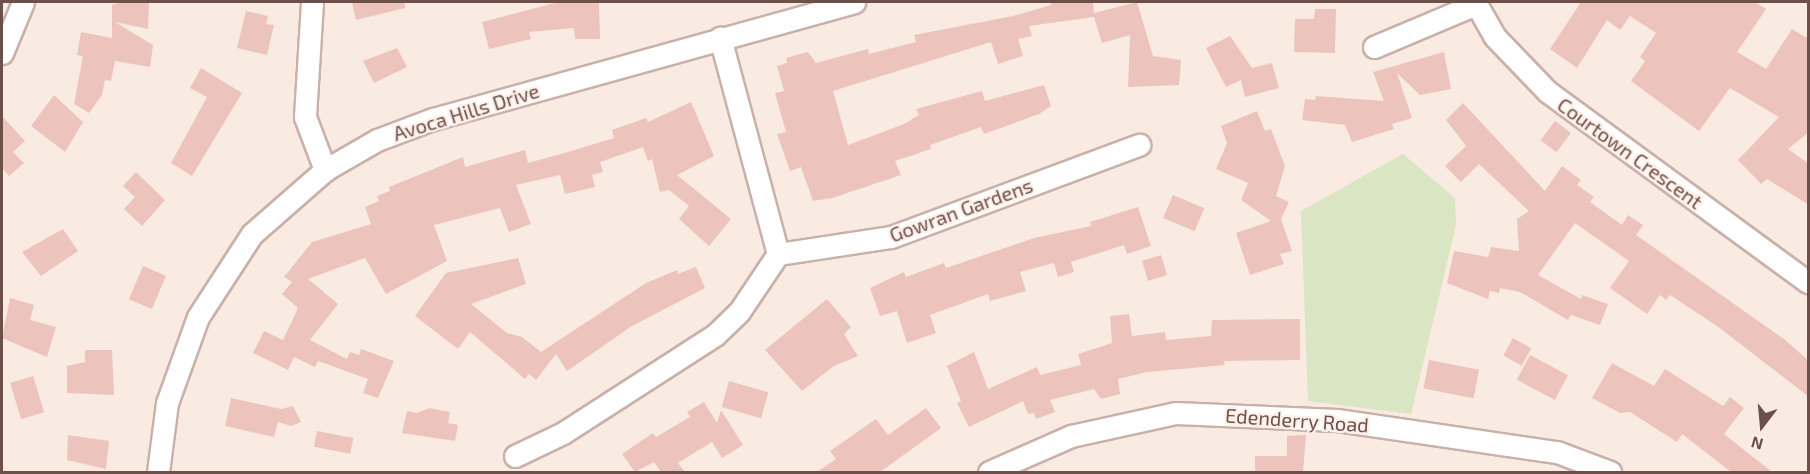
<!DOCTYPE html>
<html>
<head>
<meta charset="utf-8">
<style>
  body { margin:0 }
  #map { position:relative; width:1810px; height:474px; overflow:hidden; background:#f9ebe2; font-family:"Exo 2",sans-serif }
  div>[style] { position:absolute }
  .green>* { inset:0; background:#d9e5c3 }
  .building>* { inset:0; background:#ecc4bd; transform-origin:0 0 }
  .roads { filter:drop-shadow(2px 0 #c9b1aa) drop-shadow(-2px 0 #c9b1aa) drop-shadow(0 2px #c9b1aa) drop-shadow(0 -2px #c9b1aa) }
  .street>* { height:21px; margin:-10.5px; padding:0 10.5px; transform-origin:10.5px; border-radius:10.5px; background:#fff }
  span { translate:-50% -50%; white-space:nowrap; text-align:center; line-height:1.15; -webkit-text-stroke:4.5px #fdf0e8; paint-order:stroke }
  .street-label { font-size:20px; color:#6e504b }
  .frame { position:absolute; inset:0; border:3px solid #6e504b; pointer-events:none }
  .north { position:absolute; left:1732px; top:396px; width:60px; height:60px; -webkit-text-stroke:4px #fdf0e8; paint-order:stroke; rotate:196deg; font-size:16px; font-weight:700; line-height:24px; text-align:center; color:#6e504b }
  .north::after { content:''; display:block; margin:auto; width:21px; height:27px; background:#6e504b; clip-path:polygon(50% 0,100% 100%,50% 72%,0 100%) }
</style>
</head>
<body>
<div id="map">
  <div class="green">
    <i style="clip-path:polygon(1403px 154px,1455px 198px,1456px 225px,1411px 414px,1308px 401px,1301px 211px)"></i>
  </div>
  <div class="building">
    <i style="clip-path:polygon(122px 2px,149px 2px,148px 29px,115px 22px,153px 45px,150px 67px,115px 61px,111px 81px,105px 80px,102px 95px,89px 113px,74px 104px,83px 56px,77px 55px,81px 32px,112px 38px,112px 5px)"></i>
    <i style="clip-path:polygon(352px 2px,405px 2px,405px 8px,356px 20px)"></i>
    <i style="clip-path:polygon(599px 2px,600px 39px,575px 39px,574px 28px,529px 32px,531px 39px,489px 49px,482px 22px,555px 3px)"></i>
    <i style="clip-path:polygon(1051px 2px,1093px 2px,1094px 13px,1137px 2px,1153px 56px,1181px 60px,1179px 85px,1128px 87px,1130px 35px,1102px 43px,1094px 17px,1029px 26px,1032px 36px,1018px 39px,1023px 56px,998px 64px,991px 42px,833px 91px,848px 145px,904px 124px,919px 115px,916px 109px,982px 91px,985px 101px,1044px 85px,1051px 106px,1039px 114px,984px 134px,981px 127px,930px 145px,931px 149px,895px 161px,901px 175px,832px 198px,813px 201px,801px 167px,790px 171px,777px 134px,786px 132px,775px 93px,784px 91px,777px 66px,787px 63px,786px 58px,808px 52px,816px 63px,868px 49px,869px 54px,916px 42px,914px 35px,1013px 16px,1051px 5px)"></i>
    <i style="clip-path:polygon(1581px 2px,1755px 2px,1766px 9px,1737px 52px,1766px 69px,1792px 29px,1809px 39px,1809px 132px,1788px 149px,1809px 164px,1809px 205px,1767px 179px,1761px 184px,1738px 160px,1779px 117px,1730px 88px,1699px 131px,1631px 81px,1645px 61px,1640px 57px,1656px 33px,1630px 16px,1620px 30px,1607px 20px,1577px 68px,1550px 49px)"></i>
    <i style="clip-path:polygon(1315px 9px,1336px 9px,1335px 53px,1294px 52px,1295px 19px,1314px 19px)"></i>
    <i style="clip-path:polygon(246px 11px,268px 16px,266px 24px,274px 25px,267px 55px,237px 48px)"></i>
    <i style="clip-path:polygon(1230px 36px,1252px 68px,1272px 63px,1279px 88px,1245px 97px,1241px 80px,1226px 87px,1206px 48px)"></i>
    <i style="clip-path:polygon(397px 48px,407px 67px,374px 83px,363px 61px)"></i>
    <i style="clip-path:polygon(1444px 52px,1451px 89px,1420px 95px,1397px 73px,1412px 118px,1392px 124px,1394px 129px,1352px 142px,1345px 125px,1302px 120px,1305px 99px,1315px 100px,1316px 96px,1384px 101px,1373px 72px)"></i>
    <i style="clip-path:polygon(201px 68px,242px 93px,192px 176px,171px 163px,207px 97px,190px 88px)"></i>
    <i style="clip-path:polygon(54px 95px,83px 122px,65px 152px,31px 126px)"></i>
    <i style="clip-path:polygon(691px 102px,714px 156px,677px 175px,731px 219px,709px 246px,679px 219px,689px 206px,669px 190px,660px 192px,652px 159px,648px 161px,643px 147px,600px 162px,603px 172px,592px 175px,595px 187px,565px 194px,560px 175px,516px 185px,531px 224px,509px 232px,500px 208px,434px 225px,447px 261px,386px 294px,365px 258px,308px 279px,338px 304px,310px 340px,347px 359px,350px 352px,359px 355px,361px 349px,394px 361px,378px 398px,363px 393px,368px 379px,318px 361px,315px 367px,294px 357px,288px 370px,253px 353px,264px 331px,283px 340px,298px 308px,282px 294px,292px 282px,284px 277px,312px 242px,371px 224px,365px 207px,379px 201px,377px 196px,390px 191px,389px 187px,463px 157px,465px 167px,525px 150px,528px 163px,568px 152px,614px 138px,612px 130px,646px 118px,648px 122px)"></i>
    <i style="clip-path:polygon(1463px 103px,1545px 191px,1562px 166px,1581px 180px,1577px 185px,1594px 197px,1590px 202px,1622px 225px,1628px 215px,1643px 225px,1636px 235px,1784px 339px,1809px 361px,1809px 397px,1717px 326px,1670px 295px,1666px 300px,1660px 295px,1647px 314px,1610px 288px,1629px 261px,1575px 223px,1538px 275px,1581px 299px,1582px 295px,1608px 304px,1600px 325px,1571px 315px,1568px 320px,1520px 292px,1500px 288px,1499px 293px,1490px 291px,1488px 299px,1447px 283px,1454px 251px,1488px 257px,1491px 247px,1519px 251px,1517px 219px,1529px 211px,1479px 164px,1461px 182px,1445px 166px,1466px 146px,1446px 120px)"></i>
    <i style="clip-path:polygon(1257px 111px,1265px 131px,1271px 129px,1285px 166px,1276px 196px,1289px 202px,1281px 219px,1292px 251px,1280px 254px,1284px 264px,1250px 275px,1236px 233px,1271px 221px,1241px 200px,1248px 183px,1216px 169px,1227px 143px,1221px 126px)"></i>
    <i style="clip-path:polygon(2px 116px,25px 141px,13px 152px,24px 163px,9px 176px,2px 168px)"></i>
    <i style="left:1555px;top:121px;width:20px;height:24px;rotate:37deg"></i>
    <i style="clip-path:polygon(136px 172px,165px 200px,142px 226px,124px 209px,135px 197px,123px 186px)"></i>
    <i style="left:1173px;top:195px;width:34px;height:25px;rotate:23deg"></i>
    <i style="clip-path:polygon(1138px 207px,1151px 246px,1127px 254px,1124px 245px,1071px 262px,1074px 272px,1058px 277px,1054px 263px,1020px 272px,1026px 291px,990px 301px,988px 294px,930px 315px,936px 333px,907px 343px,897px 311px,880px 316px,870px 288px,904px 272px,906px 277px,944px 263px,946px 268px,1034px 238px,1091px 226px,1090px 222px)"></i>
    <i style="clip-path:polygon(63px 229px,78px 251px,41px 276px,22px 252px)"></i>
    <i style="left:1161px;top:255px;width:21px;height:20px;rotate:73deg"></i>
    <i style="clip-path:polygon(518px 258px,526px 284px,471px 304px,507px 333px,522px 337px,541px 352px,646px 283px,677px 270px,678px 274px,696px 267px,705px 288px,632px 326px,567px 371px,556px 354px,536px 380px,529px 374px,525px 379px,470px 332px,458px 349px,415px 316px,446px 273px)"></i>
    <i style="left:143px;top:266px;width:25px;height:36px;rotate:23deg"></i>
    <i style="clip-path:polygon(10px 298px,34px 305px,30px 320px,56px 327px,47px 357px,2px 338px)"></i>
    <i style="clip-path:polygon(827px 299px,851px 327px,844px 334px,858px 356px,834px 366px,802px 391px,765px 350px)"></i>
    <i style="clip-path:polygon(1129px 314px,1132px 336px,1165px 332px,1166px 340px,1211px 336px,1212px 320px,1300px 319px,1300px 360px,1224px 361px,1225px 365px,1147px 372px,1118px 379px,1120px 394px,1101px 399px,1094px 389px,1050px 400px,1055px 412px,1036px 419px,1034px 413px,1028px 414px,1023px 401px,969px 427px,957px 403px,961px 401px,947px 366px,974px 352px,988px 389px,1037px 367px,1040px 375px,1081px 365px,1078px 354px,1112px 343px,1110px 316px)"></i>
    <i style="left:1513px;top:338px;width:21px;height:20px;rotate:29deg"></i>
    <i style="clip-path:polygon(85px 350px,112px 350px,114px 395px,67px 393px,67px 366px,85px 362px)"></i>
    <i style="left:1530px;top:355px;width:43px;height:28px;rotate:28deg"></i>
    <i style="left:1429px;top:360px;width:51px;height:29px;rotate:11deg"></i>
    <i style="clip-path:polygon(1612px 363px,1654px 386px,1665px 369px,1723px 406px,1730px 397px,1744px 408px,1724px 434px,1772px 472px,1731px 472px,1682px 434px,1677px 442px,1630px 412px,1620px 413px,1592px 398px)"></i>
    <i style="left:33px;top:376px;width:38px;height:24px;rotate:73deg"></i>
    <i style="left:729px;top:381px;width:41px;height:27px;rotate:16deg"></i>
    <i style="clip-path:polygon(231px 398px,281px 409px,293px 406px,301px 422px,291px 426px,278px 422px,274px 437px,225px 426px)"></i>
    <i style="clip-path:polygon(704px 402px,717px 423px,721px 410px,743px 445px,722px 458px,712px 442px,678px 463px,685px 472px,661px 472px,654px 462px,635px 472px,622px 454px,653px 433px,656px 437px,690px 417px,687px 412px)"></i>
    <i style="clip-path:polygon(429px 408px,450px 412px,448px 423px,458px 425px,455px 441px,402px 433px,407px 411px,417px 413px)"></i>
    <i style="clip-path:polygon(926px 408px,941px 428px,880px 472px,817px 472px,836px 459px,830px 451px,876px 419px,888px 435px)"></i>
    <i style="left:317px;top:431px;width:37px;height:16px;rotate:11deg"></i>
    <i style="clip-path:polygon(68px 435px,109px 441px,106px 469px,67px 460px)"></i>
    <i style="clip-path:polygon(1306px 435px,1303px 472px,1255px 472px,1255px 456px,1287px 456px,1287px 436px)"></i>
  </div>
  <div class="roads">
    <div class="street">
      <i style="left:312px;top:2px;width:115px;rotate:93.5deg"></i>
      <i style="left:305px;top:117px;width:57px;rotate:69.3deg"></i>
      <i style="left:1475px;top:2px;width:40px;rotate:60.3deg"></i>
      <i style="left:1495px;top:37px;width:76px;rotate:46.1deg"></i>
      <i style="left:1548px;top:92px;width:322px;rotate:36.2deg"></i>
      <i style="left:1374px;top:47px;width:111px;rotate:-22.9deg"></i>
      <i style="left:2px;top:53px;width:55px;rotate:-67.6deg"></i>
      <i style="left:778px;top:254px;width:114px;rotate:-8.6deg"></i>
      <i style="left:891px;top:237px;width:265px;rotate:-20.4deg"></i>
      <i style="left:515px;top:456px;width:53px;rotate:-25.6deg"></i>
      <i style="left:563px;top:433px;width:181px;rotate:-32.8deg"></i>
      <i style="left:715px;top:335px;width:33px;rotate:-44deg"></i>
      <i style="left:739px;top:312px;width:70px;rotate:-56.1deg"></i>
      <i style="left:778px;top:254px;width:224px;rotate:-105deg"></i>
      <i style="left:158px;top:472px;width:70px;rotate:-82.6deg"></i>
      <i style="left:167px;top:403px;width:91px;rotate:-70.2deg"></i>
      <i style="left:198px;top:317px;width:99px;rotate:-57deg"></i>
      <i style="left:252px;top:234px;width:97px;rotate:-41.2deg"></i>
      <i style="left:325px;top:170px;width:60px;rotate:-30deg"></i>
      <i style="left:377px;top:140px;width:60px;rotate:-20.6deg"></i>
      <i style="left:433px;top:119px;width:437px;rotate:-15.5deg"></i>
      <i style="left:989px;top:472px;width:90px;rotate:-23.7deg"></i>
      <i style="left:1071px;top:436px;width:107px;rotate:-12.4deg"></i>
      <i style="left:1176px;top:413px;width:161px;rotate:2.5deg"></i>
      <i style="left:1337px;top:420px;width:222px;rotate:8.3deg"></i>
      <i style="left:1557px;top:452px;width:57px;rotate:20.7deg"></i>
    </div>
  </div>
  <div class="street-label">
    <span style="left:466px;top:112px;rotate:-17deg">Avoca Hills Drive</span>
    <span style="left:1630px;top:153px;rotate:36deg">Courtown Crescent</span>
    <span style="left:961px;top:210px;rotate:-20deg">Gowran Gardens</span>
    <span style="left:1297px;top:420px;rotate:4deg">Edenderry Road</span>
  </div>
  <div class="frame"></div>
  <div class="north">N</div>
</div>
</body>
</html>
